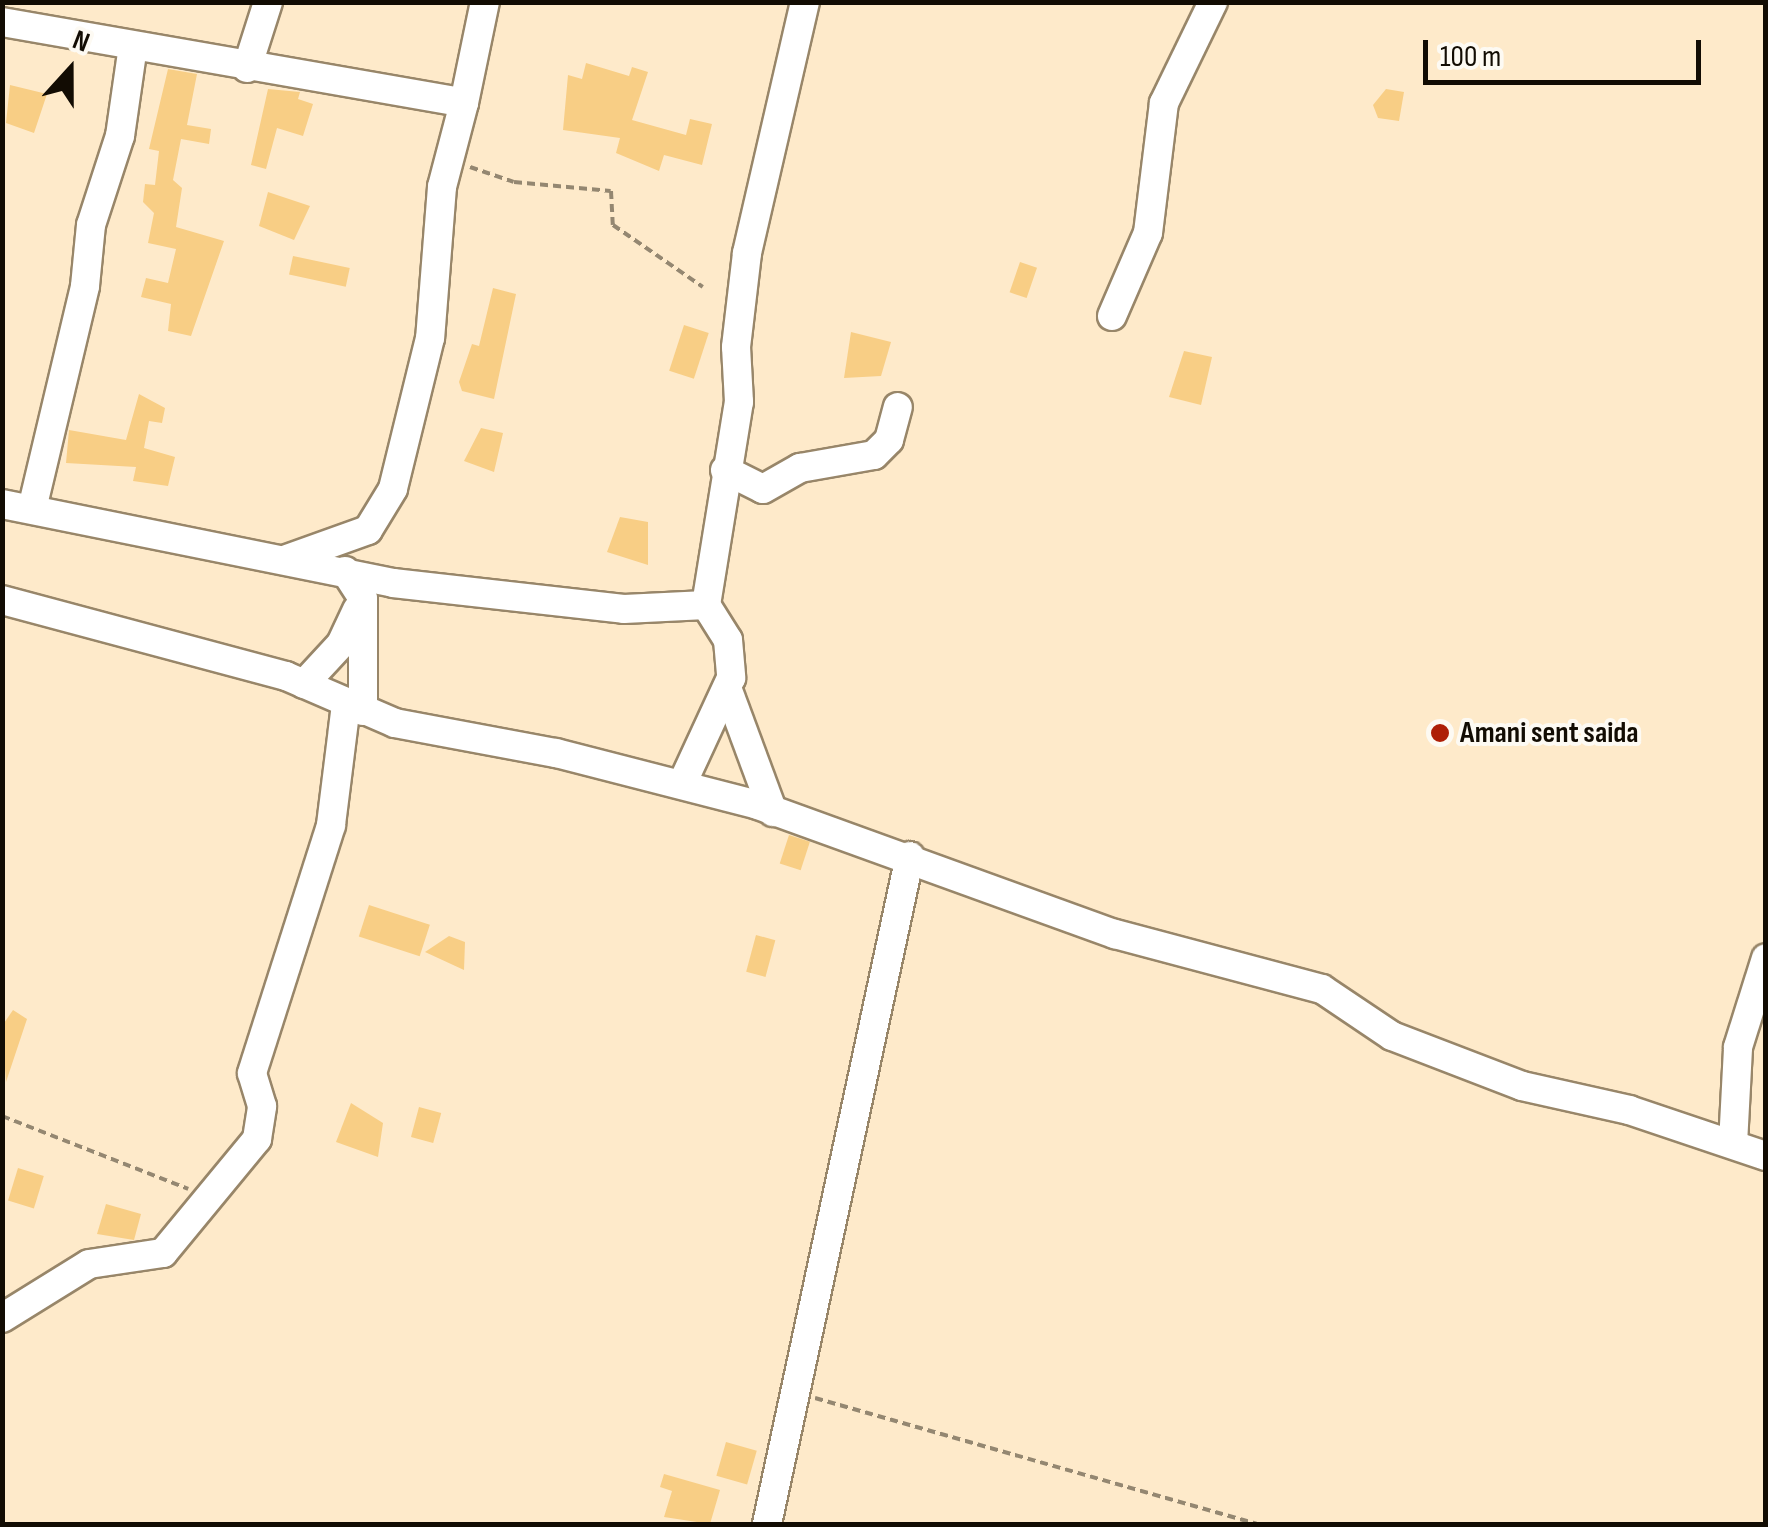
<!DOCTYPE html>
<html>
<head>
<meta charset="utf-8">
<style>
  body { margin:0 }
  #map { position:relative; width:1768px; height:1527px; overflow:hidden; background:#feeaca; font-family:"Sofia Sans Condensed",sans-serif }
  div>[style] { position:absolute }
  .building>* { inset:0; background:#f8ce85; transform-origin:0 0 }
  .path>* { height:4px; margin-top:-2px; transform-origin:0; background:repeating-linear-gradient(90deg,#948771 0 8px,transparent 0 13px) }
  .roads { filter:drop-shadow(2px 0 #988669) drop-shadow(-2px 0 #988669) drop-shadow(0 2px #988669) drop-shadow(0 -2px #988669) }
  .minor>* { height:28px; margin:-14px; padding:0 14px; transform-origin:14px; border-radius:14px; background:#fff }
  .dots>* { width:28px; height:28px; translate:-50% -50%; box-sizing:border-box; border:5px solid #fdfaf3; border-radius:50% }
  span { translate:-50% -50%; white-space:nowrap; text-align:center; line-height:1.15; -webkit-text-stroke:8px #fdfaf3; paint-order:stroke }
  .poi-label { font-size:30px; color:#120c03; font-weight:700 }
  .left { translate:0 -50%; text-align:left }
  .frame { position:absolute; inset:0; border:5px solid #120c03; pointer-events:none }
  .north { position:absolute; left:20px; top:20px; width:100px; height:100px; -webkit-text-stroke:8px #fdfaf3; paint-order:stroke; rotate:21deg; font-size:28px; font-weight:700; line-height:40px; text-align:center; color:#120c03 }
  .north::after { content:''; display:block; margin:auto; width:35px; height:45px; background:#120c03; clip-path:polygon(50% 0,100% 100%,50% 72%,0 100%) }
  .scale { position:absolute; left:1423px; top:40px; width:278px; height:45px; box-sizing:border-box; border:5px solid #120c03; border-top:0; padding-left:12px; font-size:30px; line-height:35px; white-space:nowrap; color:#120c03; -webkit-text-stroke:8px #fdfaf3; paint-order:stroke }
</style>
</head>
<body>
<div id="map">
  <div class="building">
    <i style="clip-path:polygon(586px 63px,629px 76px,632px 67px,648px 72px,632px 120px,686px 135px,690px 119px,712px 124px,702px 165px,664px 155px,659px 171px,616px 153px,620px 138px,563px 130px,568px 75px,582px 79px)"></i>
    <i style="clip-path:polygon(168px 69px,197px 74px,187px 125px,211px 129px,209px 144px,181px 139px,173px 180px,182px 188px,176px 227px,224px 241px,191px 336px,168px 331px,171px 304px,141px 297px,146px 278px,168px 283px,176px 249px,148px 243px,154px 213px,143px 202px,145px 184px,155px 185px,159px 151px,149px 149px)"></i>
    <i style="clip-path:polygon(10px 85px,47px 94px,34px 133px,6px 123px)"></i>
    <i style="clip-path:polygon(268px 89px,300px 92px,298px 99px,313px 104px,303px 136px,277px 128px,266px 169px,251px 165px)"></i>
    <i style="clip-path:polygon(1386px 89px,1404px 92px,1399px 121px,1378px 118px,1373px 105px)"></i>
    <i style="clip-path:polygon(268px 192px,310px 206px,294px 240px,259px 226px)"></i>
    <i style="left:293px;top:256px;width:58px;height:19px;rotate:12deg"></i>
    <i style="left:1020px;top:262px;width:18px;height:32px;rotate:19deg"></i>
    <i style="clip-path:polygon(493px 288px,516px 294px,494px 399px,462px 391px,459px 382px,472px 344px,479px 346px)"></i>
    <i style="left:684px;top:325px;width:26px;height:48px;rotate:18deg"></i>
    <i style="clip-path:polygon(851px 332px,891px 342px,881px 376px,844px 378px)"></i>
    <i style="clip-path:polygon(1184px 351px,1212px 357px,1201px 405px,1169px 397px)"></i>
    <i style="clip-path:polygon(139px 394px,165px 408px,162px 423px,149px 421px,144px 448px,175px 457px,168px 486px,133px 481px,136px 467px,66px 463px,69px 430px,126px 440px)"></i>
    <i style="clip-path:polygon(481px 428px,503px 433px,494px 472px,464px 461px)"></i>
    <i style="clip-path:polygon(620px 517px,648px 522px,648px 565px,607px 552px)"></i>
    <i style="left:789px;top:835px;width:22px;height:30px;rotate:18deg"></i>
    <i style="left:369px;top:905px;width:64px;height:33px;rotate:18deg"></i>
    <i style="left:756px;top:935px;width:20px;height:38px;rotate:15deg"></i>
    <i style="clip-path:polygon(449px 936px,465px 942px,464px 970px,425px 952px)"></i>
    <i style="clip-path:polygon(13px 1010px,27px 1019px,6px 1082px,2px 1026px)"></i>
    <i style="clip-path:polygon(351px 1103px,383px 1123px,378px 1157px,336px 1142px)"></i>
    <i style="left:419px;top:1107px;width:23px;height:31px;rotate:15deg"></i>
    <i style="left:18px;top:1168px;width:27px;height:34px;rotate:17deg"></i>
    <i style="clip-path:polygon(106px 1204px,141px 1214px,134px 1240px,97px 1234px)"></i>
    <i style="left:726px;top:1442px;width:32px;height:35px;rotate:16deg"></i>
    <i style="clip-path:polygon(664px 1474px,720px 1490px,710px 1524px,664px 1517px,672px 1491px,660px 1487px)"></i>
  </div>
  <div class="path">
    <i style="left:470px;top:167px;width:46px;rotate:18.8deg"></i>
    <i style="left:514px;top:182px;width:97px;rotate:5.3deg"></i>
    <i style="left:611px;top:191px;width:34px;rotate:87deg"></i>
    <i style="left:613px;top:225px;width:109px;rotate:34.6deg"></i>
    <i style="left:2px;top:1116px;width:200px;rotate:21.4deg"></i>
    <i style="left:815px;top:1398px;width:459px;rotate:15.9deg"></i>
  </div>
  <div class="roads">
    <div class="minor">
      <i style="left:2px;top:22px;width:469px;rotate:9.9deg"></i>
      <i style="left:464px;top:103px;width:87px;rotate:104.7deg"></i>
      <i style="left:442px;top:187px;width:151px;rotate:94.5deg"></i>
      <i style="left:430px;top:338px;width:155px;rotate:103.8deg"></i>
      <i style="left:393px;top:489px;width:48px;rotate:121.4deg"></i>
      <i style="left:368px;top:530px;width:86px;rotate:160.3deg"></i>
      <i style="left:247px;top:68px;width:69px;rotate:-72.3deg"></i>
      <i style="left:464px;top:103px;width:103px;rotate:-78.3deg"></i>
      <i style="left:1112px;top:316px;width:90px;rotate:-66.6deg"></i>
      <i style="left:1148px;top:233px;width:131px;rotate:-83deg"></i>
      <i style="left:1164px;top:103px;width:112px;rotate:-64.1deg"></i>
      <i style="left:725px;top:470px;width:42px;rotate:26.6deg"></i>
      <i style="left:763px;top:489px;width:43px;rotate:-29.6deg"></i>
      <i style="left:800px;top:468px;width:75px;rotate:-10deg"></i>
      <i style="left:874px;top:455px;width:21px;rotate:-45deg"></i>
      <i style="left:889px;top:440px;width:34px;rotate:-75deg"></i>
      <i style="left:2px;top:504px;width:399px;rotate:11.4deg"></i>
      <i style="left:393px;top:583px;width:232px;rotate:6.4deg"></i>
      <i style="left:624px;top:609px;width:82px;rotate:-2.8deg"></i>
      <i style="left:706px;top:605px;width:41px;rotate:57.8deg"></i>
      <i style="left:728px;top:640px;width:38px;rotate:85deg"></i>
      <i style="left:731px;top:678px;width:117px;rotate:114.8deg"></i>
      <i style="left:32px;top:509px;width:229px;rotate:-76.6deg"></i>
      <i style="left:85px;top:286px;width:61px;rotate:-84.4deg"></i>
      <i style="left:91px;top:225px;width:94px;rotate:-72deg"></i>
      <i style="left:120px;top:136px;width:91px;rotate:-81.8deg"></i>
      <i style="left:345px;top:571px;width:33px;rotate:57deg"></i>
      <i style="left:363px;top:599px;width:112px;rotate:90deg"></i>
      <i style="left:2px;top:600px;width:294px;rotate:15deg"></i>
      <i style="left:286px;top:676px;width:119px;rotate:23.3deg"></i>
      <i style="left:395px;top:723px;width:164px;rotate:10.6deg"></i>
      <i style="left:556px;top:753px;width:209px;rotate:14.4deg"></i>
      <i style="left:758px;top:805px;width:380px;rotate:19.9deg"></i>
      <i style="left:1115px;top:934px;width:214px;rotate:14.9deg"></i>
      <i style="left:1322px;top:989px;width:84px;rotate:33.9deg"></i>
      <i style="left:1392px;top:1036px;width:139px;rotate:21deg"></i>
      <i style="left:1522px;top:1086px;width:110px;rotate:12.6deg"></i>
      <i style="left:1629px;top:1110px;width:145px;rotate:18.6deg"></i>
      <i style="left:706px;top:605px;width:206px;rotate:-80.8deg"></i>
      <i style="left:739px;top:402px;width:55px;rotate:-93.1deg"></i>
      <i style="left:736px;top:347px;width:95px;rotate:-83.3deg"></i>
      <i style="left:747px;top:253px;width:258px;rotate:-77deg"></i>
      <i style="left:304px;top:684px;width:54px;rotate:-47.2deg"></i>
      <i style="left:341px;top:644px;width:38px;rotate:-65deg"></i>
      <i style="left:729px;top:693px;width:127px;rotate:69.7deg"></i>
      <i style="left:1733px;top:1144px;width:97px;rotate:-87deg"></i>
      <i style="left:1738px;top:1047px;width:93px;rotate:-72.5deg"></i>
      <i style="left:2px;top:1318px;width:102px;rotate:-31.8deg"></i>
      <i style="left:89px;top:1264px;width:75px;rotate:-8.5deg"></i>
      <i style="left:163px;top:1253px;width:148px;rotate:-50.5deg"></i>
      <i style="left:257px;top:1139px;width:33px;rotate:-81deg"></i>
      <i style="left:262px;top:1106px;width:34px;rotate:-107deg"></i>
      <i style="left:252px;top:1073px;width:260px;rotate:-72.3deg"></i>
      <i style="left:331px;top:825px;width:122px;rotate:-82.9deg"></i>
      <i style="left:767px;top:1524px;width:683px;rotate:-77.92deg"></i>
    </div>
  </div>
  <div class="dots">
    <i style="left:1440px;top:733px;background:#ae1f07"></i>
  </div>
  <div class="poi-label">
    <span class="left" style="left:1460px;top:733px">Amani sent saida</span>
  </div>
  <div class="frame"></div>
  <div class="north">N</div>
  <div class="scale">100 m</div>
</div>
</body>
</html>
